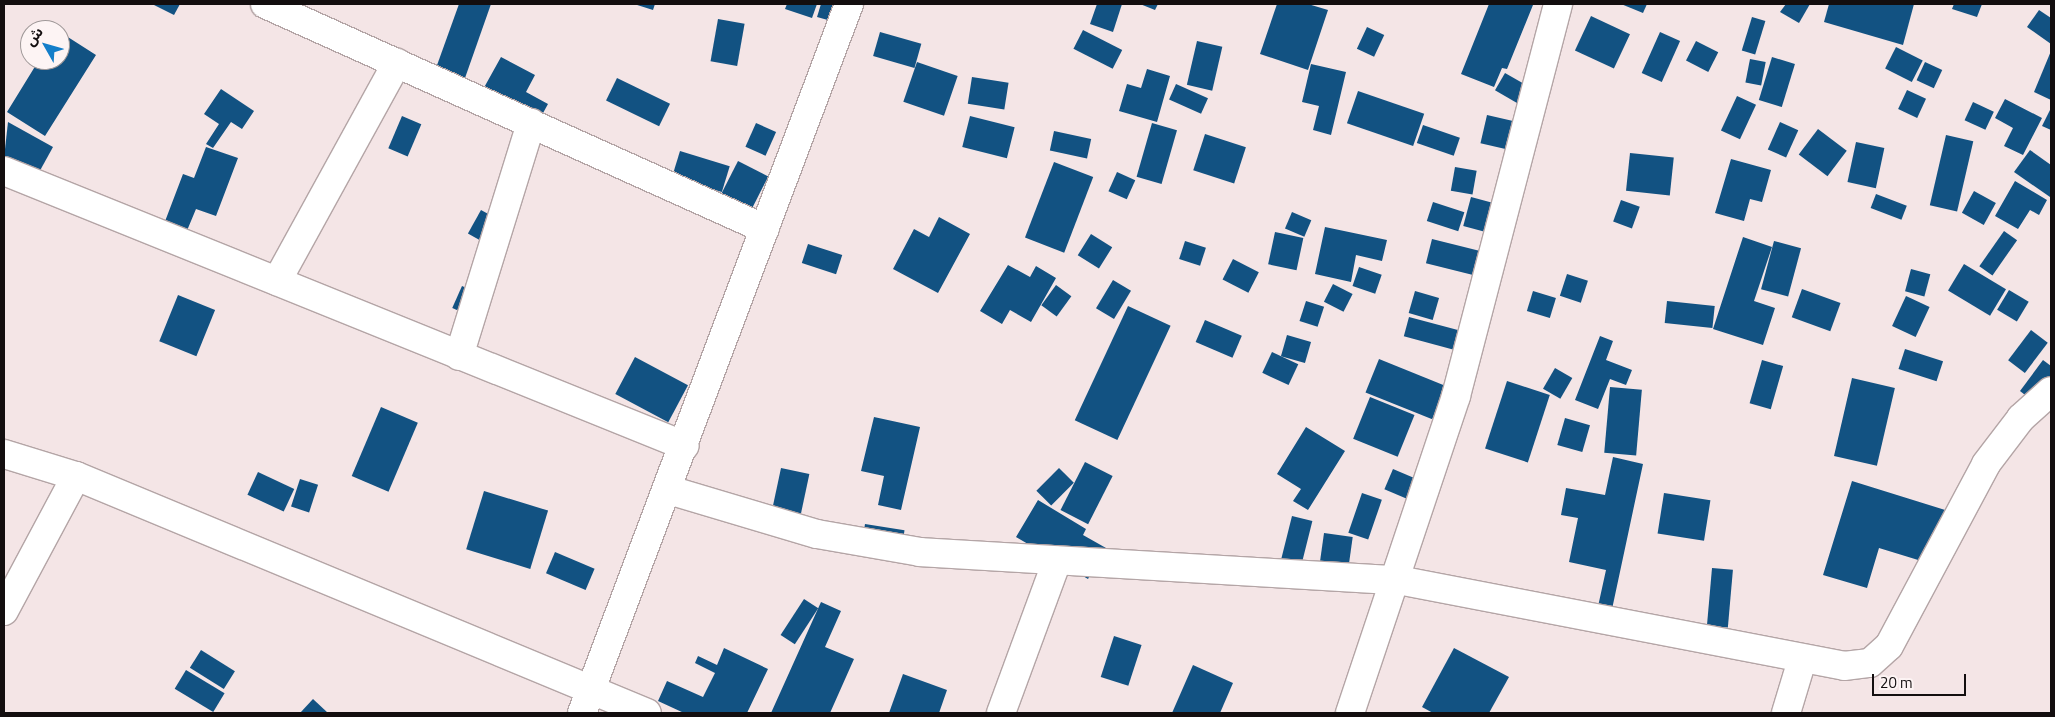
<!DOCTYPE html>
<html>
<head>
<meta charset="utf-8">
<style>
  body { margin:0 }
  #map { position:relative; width:2055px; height:717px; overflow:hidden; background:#f4e5e6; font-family:"Titillium Web","Noto Sans Arabic",sans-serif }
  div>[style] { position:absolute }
  .building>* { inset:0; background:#125282; transform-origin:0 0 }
  .roads { filter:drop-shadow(1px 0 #b4a5a6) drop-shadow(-1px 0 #b4a5a6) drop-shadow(0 1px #b4a5a6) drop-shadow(0 -1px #b4a5a6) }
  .street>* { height:28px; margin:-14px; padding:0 14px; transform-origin:14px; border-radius:14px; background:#fff }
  span { translate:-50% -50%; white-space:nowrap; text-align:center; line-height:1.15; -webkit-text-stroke:5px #fdf4f4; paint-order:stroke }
  .frame { position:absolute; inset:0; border:5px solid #130e0f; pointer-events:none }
  .north { position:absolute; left:20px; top:20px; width:50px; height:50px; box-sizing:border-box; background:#fdf4f4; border:1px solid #9f9898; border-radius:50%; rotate:308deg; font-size:14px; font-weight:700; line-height:20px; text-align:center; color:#130e0f }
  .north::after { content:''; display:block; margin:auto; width:18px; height:22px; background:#147ec9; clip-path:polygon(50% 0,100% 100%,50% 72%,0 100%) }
  .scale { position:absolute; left:1872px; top:674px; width:94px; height:22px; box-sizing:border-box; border:2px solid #130e0f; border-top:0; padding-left:6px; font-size:15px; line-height:18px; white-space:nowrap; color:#130e0f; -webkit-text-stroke:4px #fdf4f4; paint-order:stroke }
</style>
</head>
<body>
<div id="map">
  <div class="building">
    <i style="clip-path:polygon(152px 4px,180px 4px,174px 15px)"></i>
    <i style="clip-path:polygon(459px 4px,491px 4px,465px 78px,436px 68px)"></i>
    <i style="clip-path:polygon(634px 4px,655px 4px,653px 10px)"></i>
    <i style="clip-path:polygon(787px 4px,817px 4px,812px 18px,785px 9px)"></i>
    <i style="clip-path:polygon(821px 4px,841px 4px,835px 22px,817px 17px)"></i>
    <i style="clip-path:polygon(1097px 4px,1122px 4px,1113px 32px,1090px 24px)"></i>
    <i style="clip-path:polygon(1140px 4px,1158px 4px,1155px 10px)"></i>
    <i style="clip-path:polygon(1277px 4px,1308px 4px,1328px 10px,1308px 70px,1260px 54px)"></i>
    <i style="clip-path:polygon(1489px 4px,1533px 5px,1507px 69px,1502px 68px,1494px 87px,1461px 74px)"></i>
    <i style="clip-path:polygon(1621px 4px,1647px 4px,1643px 13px)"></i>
    <i style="clip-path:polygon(1786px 4px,1810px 4px,1799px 23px,1780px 12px)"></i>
    <i style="clip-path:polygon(1829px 4px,1914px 4px,1903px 45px,1824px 22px)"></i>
    <i style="clip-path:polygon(1954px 4px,1982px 4px,1977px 17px,1952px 9px)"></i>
    <i style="clip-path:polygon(2039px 10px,2051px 18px,2051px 44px,2027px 27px)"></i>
    <i style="left:1591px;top:16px;width:43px;height:38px;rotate:25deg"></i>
    <i style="left:1752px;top:17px;width:14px;height:35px;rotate:17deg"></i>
    <i style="left:718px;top:19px;width:27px;height:43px;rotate:10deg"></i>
    <i style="left:1367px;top:27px;width:19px;height:24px;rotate:25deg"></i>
    <i style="left:1083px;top:30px;width:44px;height:21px;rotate:27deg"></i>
    <i style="clip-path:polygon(60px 32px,96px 55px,45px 136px,7px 112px,39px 60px,60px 60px)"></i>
    <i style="left:880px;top:32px;width:43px;height:25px;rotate:16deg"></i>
    <i style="left:1660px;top:32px;width:22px;height:45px;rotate:24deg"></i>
    <i style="left:1197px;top:41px;width:26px;height:45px;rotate:13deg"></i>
    <i style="left:1696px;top:41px;width:25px;height:22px;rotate:27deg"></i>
    <i style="left:1896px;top:47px;width:30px;height:24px;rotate:27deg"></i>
    <i style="clip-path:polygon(2051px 51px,2051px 100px,2034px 92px)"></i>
    <i style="clip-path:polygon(501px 57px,535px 75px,526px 92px,548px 104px,537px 124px,481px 93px)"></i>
    <i style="left:1772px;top:57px;width:24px;height:45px;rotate:17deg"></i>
    <i style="left:1750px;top:59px;width:16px;height:24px;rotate:11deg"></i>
    <i style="left:917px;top:62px;width:43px;height:42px;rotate:19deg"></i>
    <i style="left:1925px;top:62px;width:19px;height:20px;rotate:25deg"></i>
    <i style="clip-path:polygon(1311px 64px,1346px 72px,1331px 135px,1313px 130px,1319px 106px,1302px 102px)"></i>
    <i style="clip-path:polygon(1147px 69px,1170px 76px,1157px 122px,1119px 111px,1127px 84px,1141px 88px)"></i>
    <i style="left:1505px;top:73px;width:39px;height:20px;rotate:30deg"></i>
    <i style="left:972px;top:77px;width:37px;height:27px;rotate:9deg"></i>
    <i style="left:617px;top:78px;width:59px;height:25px;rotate:26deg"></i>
    <i style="left:1176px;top:84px;width:35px;height:17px;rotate:24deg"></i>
    <i style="clip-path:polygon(221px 89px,254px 111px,242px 129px,231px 122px,213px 148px,206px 144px,219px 124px,204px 114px)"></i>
    <i style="left:1907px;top:90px;width:21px;height:21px;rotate:25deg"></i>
    <i style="left:1358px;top:91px;width:70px;height:34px;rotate:19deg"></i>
    <i style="left:1737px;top:96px;width:21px;height:38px;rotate:25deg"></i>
    <i style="clip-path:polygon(2005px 99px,2042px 118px,2023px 155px,2004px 146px,2013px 128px,1995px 118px)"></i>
    <i style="left:1973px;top:102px;width:23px;height:20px;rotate:25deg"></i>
    <i style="clip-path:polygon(2051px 108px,2051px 130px,2042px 126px)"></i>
    <i style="left:1487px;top:115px;width:39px;height:29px;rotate:13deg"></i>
    <i style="left:402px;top:116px;width:21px;height:35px;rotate:23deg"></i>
    <i style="left:970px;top:116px;width:46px;height:32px;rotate:14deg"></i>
    <i style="clip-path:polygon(8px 122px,53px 147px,37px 176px,4px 158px)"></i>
    <i style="left:1780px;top:122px;width:20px;height:30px;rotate:24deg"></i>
    <i style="left:756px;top:123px;width:22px;height:26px;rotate:24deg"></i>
    <i style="left:1152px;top:123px;width:26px;height:56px;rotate:16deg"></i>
    <i style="left:1423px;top:125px;width:39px;height:19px;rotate:19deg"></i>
    <i style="left:1818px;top:129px;width:36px;height:32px;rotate:37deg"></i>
    <i style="left:1054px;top:131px;width:38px;height:20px;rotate:12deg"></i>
    <i style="left:1205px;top:134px;width:43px;height:38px;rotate:18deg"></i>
    <i style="left:1946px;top:135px;width:28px;height:72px;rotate:13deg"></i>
    <i style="left:1856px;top:142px;width:29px;height:41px;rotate:12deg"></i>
    <i style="clip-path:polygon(206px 147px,238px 158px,216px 216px,196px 209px,186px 233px,164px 224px,183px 174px,194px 178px)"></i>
    <i style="clip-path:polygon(2030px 150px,2051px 165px,2050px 197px,2014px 172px)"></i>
    <i style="left:680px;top:151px;width:52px;height:27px;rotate:17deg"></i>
    <i style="left:1630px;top:153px;width:44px;height:38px;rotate:6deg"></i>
    <i style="clip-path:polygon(1731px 159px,1771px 170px,1762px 202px,1750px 199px,1744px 221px,1715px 213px)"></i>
    <i style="left:738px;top:161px;width:34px;height:37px;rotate:27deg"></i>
    <i style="left:1054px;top:162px;width:42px;height:81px;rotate:21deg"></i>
    <i style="left:1455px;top:167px;width:22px;height:24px;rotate:10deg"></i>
    <i style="left:1117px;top:172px;width:20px;height:21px;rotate:24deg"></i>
    <i style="clip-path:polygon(2015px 181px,2047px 200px,2039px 215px,2030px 210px,2018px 229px,1995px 216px)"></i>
    <i style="left:1974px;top:191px;width:25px;height:25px;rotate:29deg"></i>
    <i style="left:1876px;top:194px;width:33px;height:15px;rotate:21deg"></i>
    <i style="left:1471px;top:197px;width:27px;height:30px;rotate:15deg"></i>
    <i style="left:1621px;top:200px;width:20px;height:23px;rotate:20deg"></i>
    <i style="left:1433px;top:202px;width:33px;height:20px;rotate:18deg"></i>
    <i style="left:481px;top:210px;width:25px;height:27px;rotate:29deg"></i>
    <i style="left:1292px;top:212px;width:21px;height:18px;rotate:23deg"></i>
    <i style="clip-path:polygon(939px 217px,970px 234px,938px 293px,893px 269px,914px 229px,929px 237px)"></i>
    <i style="clip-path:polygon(1325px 227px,1387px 240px,1382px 261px,1356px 255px,1351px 282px,1315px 274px)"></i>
    <i style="left:2004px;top:231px;width:16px;height:43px;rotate:35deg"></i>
    <i style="left:1275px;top:232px;width:29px;height:33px;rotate:12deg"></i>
    <i style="left:1091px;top:234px;width:25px;height:25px;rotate:32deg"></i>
    <i style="clip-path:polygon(1743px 237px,1772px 247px,1754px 301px,1775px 308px,1763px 345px,1713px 329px)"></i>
    <i style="left:1432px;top:239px;width:63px;height:25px;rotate:14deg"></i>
    <i style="left:1185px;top:241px;width:22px;height:19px;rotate:18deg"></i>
    <i style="left:1774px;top:241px;width:28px;height:50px;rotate:15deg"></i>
    <i style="left:808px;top:244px;width:36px;height:20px;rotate:18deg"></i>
    <i style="left:1233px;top:259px;width:29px;height:23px;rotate:27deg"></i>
    <i style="left:1964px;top:264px;width:49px;height:31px;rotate:31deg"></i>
    <i style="clip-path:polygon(1008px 265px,1030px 277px,1036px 266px,1056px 278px,1031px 322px,1010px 310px,1002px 324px,980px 311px)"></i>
    <i style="left:1359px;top:267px;width:24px;height:20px;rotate:19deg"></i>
    <i style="left:1911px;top:269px;width:20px;height:23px;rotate:15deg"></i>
    <i style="left:1567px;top:274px;width:22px;height:23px;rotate:18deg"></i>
    <i style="left:1113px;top:280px;width:21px;height:33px;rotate:31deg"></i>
    <i style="left:1333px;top:284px;width:22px;height:20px;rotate:27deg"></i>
    <i style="left:1056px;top:285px;width:19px;height:25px;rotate:36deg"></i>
    <i style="left:462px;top:286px;width:17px;height:24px;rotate:24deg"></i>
    <i style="left:1802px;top:289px;width:41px;height:30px;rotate:20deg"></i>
    <i style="left:2009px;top:290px;width:23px;height:23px;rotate:31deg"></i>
    <i style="left:1415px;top:291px;width:25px;height:23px;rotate:16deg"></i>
    <i style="left:1533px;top:291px;width:24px;height:21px;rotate:17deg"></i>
    <i style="left:178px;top:295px;width:40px;height:50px;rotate:22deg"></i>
    <i style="left:1906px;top:296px;width:26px;height:33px;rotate:25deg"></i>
    <i style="left:1306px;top:301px;width:19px;height:21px;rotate:18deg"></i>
    <i style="left:1667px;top:301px;width:48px;height:22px;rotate:6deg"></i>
    <i style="left:1128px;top:306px;width:47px;height:126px;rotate:25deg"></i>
    <i style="left:1409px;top:317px;width:69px;height:20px;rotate:15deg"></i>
    <i style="left:1205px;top:320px;width:40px;height:24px;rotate:23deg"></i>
    <i style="left:2031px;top:330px;width:21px;height:38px;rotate:37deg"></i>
    <i style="left:1287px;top:335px;width:25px;height:22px;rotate:16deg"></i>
    <i style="clip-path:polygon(1600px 336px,1613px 341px,1606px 360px,1632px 370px,1626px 385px,1610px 379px,1598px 409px,1575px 400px)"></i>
    <i style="left:1905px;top:349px;width:40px;height:21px;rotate:18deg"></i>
    <i style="left:1272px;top:352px;width:29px;height:23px;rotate:25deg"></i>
    <i style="left:635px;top:357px;width:60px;height:42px;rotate:28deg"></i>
    <i style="left:1379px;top:359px;width:72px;height:36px;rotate:22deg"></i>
    <i style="left:1762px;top:360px;width:22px;height:45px;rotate:16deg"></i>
    <i style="clip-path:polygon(2043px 360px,2051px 366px,2051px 380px,2034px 402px,2020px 391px)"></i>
    <i style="left:1555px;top:368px;width:20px;height:24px;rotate:30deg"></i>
    <i style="left:1852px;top:378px;width:44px;height:80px;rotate:13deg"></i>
    <i style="left:1507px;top:381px;width:45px;height:71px;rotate:18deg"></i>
    <i style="left:1610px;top:387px;width:32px;height:66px;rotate:5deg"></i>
    <i style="left:1370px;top:397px;width:48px;height:45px;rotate:22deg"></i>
    <i style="left:381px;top:407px;width:40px;height:75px;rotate:23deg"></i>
    <i style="clip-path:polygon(874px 417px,920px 427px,901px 510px,878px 505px,884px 476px,861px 471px)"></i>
    <i style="left:1565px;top:418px;width:26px;height:28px;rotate:16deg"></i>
    <i style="clip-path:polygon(1306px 427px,1345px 451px,1308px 510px,1293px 501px,1301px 489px,1277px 474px)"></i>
    <i style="clip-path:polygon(1613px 457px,1643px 464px,1611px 614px,1597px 611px,1606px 570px,1569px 562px,1578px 518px,1561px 515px,1566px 488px,1605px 495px)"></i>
    <i style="left:1085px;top:462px;width:31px;height:54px;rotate:27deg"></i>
    <i style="left:781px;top:468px;width:29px;height:43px;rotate:12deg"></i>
    <i style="left:1059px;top:468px;width:21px;height:32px;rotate:45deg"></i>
    <i style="left:1393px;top:469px;width:25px;height:22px;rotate:23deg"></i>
    <i style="left:258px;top:472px;width:40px;height:25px;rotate:25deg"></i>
    <i style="left:300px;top:479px;width:19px;height:29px;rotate:18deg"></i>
    <i style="clip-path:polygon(1852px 481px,1958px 514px,1941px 567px,1879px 548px,1867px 588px,1823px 575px)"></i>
    <i style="left:484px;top:491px;width:67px;height:61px;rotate:17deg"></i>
    <i style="left:1362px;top:493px;width:21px;height:42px;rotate:19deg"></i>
    <i style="left:1664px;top:493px;width:47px;height:41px;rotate:9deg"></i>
    <i style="clip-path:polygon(1038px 500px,1086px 529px,1083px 535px,1106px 548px,1088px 579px,1016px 537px)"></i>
    <i style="left:1292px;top:516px;width:21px;height:50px;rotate:14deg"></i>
    <i style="left:865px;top:524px;width:40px;height:18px;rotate:9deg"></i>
    <i style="left:1324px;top:533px;width:29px;height:38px;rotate:8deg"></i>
    <i style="left:555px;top:552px;width:43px;height:23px;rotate:23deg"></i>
    <i style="left:1712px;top:568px;width:21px;height:58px;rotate:5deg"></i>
    <i style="left:804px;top:599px;width:17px;height:43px;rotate:33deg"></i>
    <i style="clip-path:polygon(821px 602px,841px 611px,825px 647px,854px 659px,830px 713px,771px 713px)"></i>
    <i style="left:1114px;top:636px;width:29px;height:43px;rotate:18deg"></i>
    <i style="clip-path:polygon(724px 648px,768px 669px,747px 713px,684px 713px,658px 701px,667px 681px,703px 697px,715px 673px,695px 663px,698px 656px,717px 665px)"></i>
    <i style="clip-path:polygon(1454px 648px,1509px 677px,1489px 713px,1433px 713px,1422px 707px)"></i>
    <i style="left:201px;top:650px;width:40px;height:21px;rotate:32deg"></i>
    <i style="clip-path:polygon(1193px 665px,1233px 683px,1220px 713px,1172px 713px)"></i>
    <i style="left:186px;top:670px;width:45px;height:22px;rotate:31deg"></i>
    <i style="clip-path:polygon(903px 674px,947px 690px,939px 713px,889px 713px)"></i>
    <i style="clip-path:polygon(313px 699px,328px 713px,300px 713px)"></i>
  </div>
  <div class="roads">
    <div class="street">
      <i style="left:265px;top:4px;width:548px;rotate:24.23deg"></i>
      <i style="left:4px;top:171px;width:734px;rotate:21.99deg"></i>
      <i style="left:277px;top:281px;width:249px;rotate:-61.2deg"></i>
      <i style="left:459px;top:356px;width:244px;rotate:-72.8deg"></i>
      <i style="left:4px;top:454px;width:75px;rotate:17deg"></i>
      <i style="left:76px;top:476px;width:618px;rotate:22.54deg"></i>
      <i style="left:669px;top:490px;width:154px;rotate:16.6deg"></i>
      <i style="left:817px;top:534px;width:105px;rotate:9.9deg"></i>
      <i style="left:920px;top:552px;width:479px;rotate:3.4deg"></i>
      <i style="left:1398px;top:580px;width:454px;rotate:10.9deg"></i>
      <i style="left:1844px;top:666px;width:26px;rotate:-7deg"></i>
      <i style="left:1870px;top:663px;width:25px;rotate:-42deg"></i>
      <i style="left:1889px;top:646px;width:206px;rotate:-61.9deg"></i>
      <i style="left:1986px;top:464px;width:58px;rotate:-52.7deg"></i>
      <i style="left:2021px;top:418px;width:40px;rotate:-42deg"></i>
      <i style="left:4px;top:611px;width:153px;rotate:-61.9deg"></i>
      <i style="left:582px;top:713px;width:758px;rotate:-69.36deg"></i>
      <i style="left:1001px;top:713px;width:162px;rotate:-69.8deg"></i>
      <i style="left:1350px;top:713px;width:334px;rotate:-71.5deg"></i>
      <i style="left:1456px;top:396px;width:405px;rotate:-75.4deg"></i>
      <i style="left:1786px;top:713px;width:55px;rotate:-73.2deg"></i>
    </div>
  </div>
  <div class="frame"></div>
  <div class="north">ش</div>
  <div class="scale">20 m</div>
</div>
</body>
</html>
